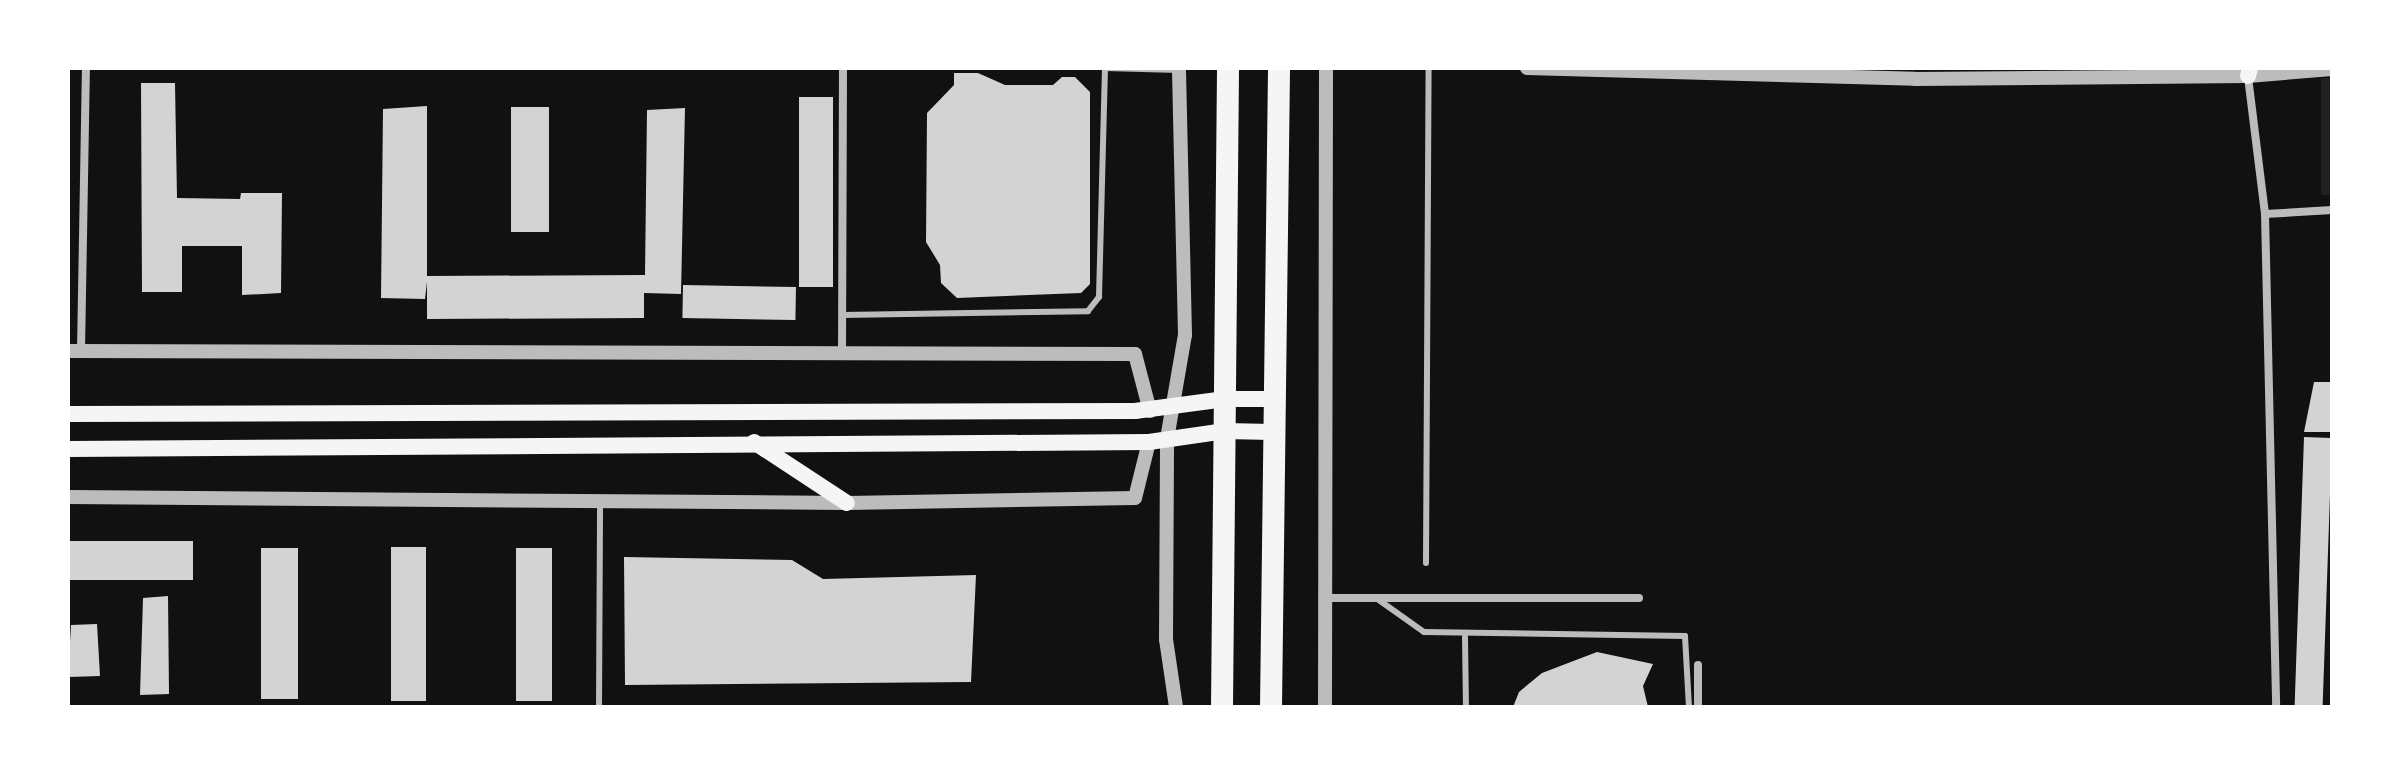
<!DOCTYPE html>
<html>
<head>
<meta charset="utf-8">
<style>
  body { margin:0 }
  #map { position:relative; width:2400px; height:775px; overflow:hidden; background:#111; font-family:"Fira Sans Condensed",sans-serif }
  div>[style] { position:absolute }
  .green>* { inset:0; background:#202020; transform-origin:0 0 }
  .building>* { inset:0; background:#d3d3d3; transform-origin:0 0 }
  .service>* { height:6px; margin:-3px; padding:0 3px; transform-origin:3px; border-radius:3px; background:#bcbcbc }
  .minor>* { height:8px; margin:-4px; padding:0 4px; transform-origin:4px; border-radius:4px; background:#bcbcbc }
  .tertiary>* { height:14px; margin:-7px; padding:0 7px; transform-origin:7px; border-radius:7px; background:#bcbcbc }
  .secondary>* { height:16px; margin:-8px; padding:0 8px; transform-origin:8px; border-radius:8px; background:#f5f5f5 }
  .trunk>* { height:22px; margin:-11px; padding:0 11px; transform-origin:11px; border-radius:11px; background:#f5f5f5 }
  span { translate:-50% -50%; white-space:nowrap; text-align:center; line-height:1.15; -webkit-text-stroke:6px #fff; paint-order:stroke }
  .frame { position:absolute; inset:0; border:70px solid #fff; pointer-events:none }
</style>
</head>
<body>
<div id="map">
  <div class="green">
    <i style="left:2321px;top:78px;width:11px;height:117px"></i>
  </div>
  <div class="building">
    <i style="clip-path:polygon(954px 73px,978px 73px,1005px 85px,1053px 85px,1062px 77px,1075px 77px,1090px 92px,1090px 284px,1081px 293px,957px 298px,941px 283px,940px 265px,926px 242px,927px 113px,954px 85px)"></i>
    <i style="clip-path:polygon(141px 83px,175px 83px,177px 198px,240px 199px,241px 193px,282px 193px,281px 293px,242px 295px,242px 246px,182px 246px,182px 292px,142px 292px)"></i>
    <i style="left:833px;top:97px;width:190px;height:34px;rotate:90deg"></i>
    <i style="clip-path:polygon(427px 106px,427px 276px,645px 275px,647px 110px,685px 108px,681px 294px,644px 293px,644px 318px,427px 319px,427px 282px,425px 299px,381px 298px,383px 109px)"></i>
    <i style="left:511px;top:107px;width:38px;height:125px"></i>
    <i style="left:683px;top:285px;width:113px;height:33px;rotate:1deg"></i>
    <i style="clip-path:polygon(2314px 382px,2332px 382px,2332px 432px,2304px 432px)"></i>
    <i style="left:2304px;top:437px;width:28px;height:270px;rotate:2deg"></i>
    <i style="left:68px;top:541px;width:125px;height:39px"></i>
    <i style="left:391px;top:547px;width:35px;height:154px"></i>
    <i style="left:298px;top:548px;width:151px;height:37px;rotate:90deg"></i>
    <i style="left:516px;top:548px;width:36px;height:153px"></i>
    <i style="clip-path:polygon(624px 557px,792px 560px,823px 579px,976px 575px,971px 682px,625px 685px)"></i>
    <i style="clip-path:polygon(168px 596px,169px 694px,140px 695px,143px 598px)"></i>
    <i style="clip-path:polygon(97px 624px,100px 676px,68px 677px,71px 625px)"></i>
    <i style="clip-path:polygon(1597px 652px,1653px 664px,1643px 686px,1648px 707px,1513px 707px,1519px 692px,1542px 673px)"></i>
  </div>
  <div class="service">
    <i style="left:1105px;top:68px;width:74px;rotate:1.5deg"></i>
    <i style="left:842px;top:315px;width:246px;rotate:-0.9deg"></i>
    <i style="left:1088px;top:311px;width:18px;rotate:-52deg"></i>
    <i style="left:1099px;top:297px;width:229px;rotate:-88.5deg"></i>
    <i style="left:1426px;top:563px;width:495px;rotate:-89.7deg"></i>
    <i style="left:1376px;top:598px;width:59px;rotate:35.3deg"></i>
    <i style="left:1424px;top:632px;width:261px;rotate:0.9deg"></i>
    <i style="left:1685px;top:636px;width:71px;rotate:86.8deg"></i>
    <i style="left:1465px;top:637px;width:70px;rotate:89.2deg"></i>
    <i style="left:599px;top:707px;width:206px;rotate:-89.7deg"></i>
  </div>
  <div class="minor">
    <i style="left:2248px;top:77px;width:138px;rotate:82.9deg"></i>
    <i style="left:2265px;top:214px;width:493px;rotate:88.7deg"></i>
    <i style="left:2265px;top:214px;width:67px;rotate:-3.4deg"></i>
    <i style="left:81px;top:351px;width:283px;rotate:-89deg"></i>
    <i style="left:842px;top:353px;width:285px;rotate:-89.8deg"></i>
    <i style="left:1326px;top:598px;width:313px"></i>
    <i style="left:1698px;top:665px;width:42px;rotate:90deg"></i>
  </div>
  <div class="tertiary">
    <i style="left:1527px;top:68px;width:388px;rotate:1.6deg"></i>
    <i style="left:1915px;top:79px;width:333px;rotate:-0.5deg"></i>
    <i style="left:2248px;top:76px;width:84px;rotate:-4.8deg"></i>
    <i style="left:68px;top:351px;width:1067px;rotate:0.16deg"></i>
    <i style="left:1135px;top:354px;width:59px;rotate:75.3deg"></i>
    <i style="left:68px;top:497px;width:779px;rotate:0.44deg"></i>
    <i style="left:847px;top:503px;width:288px;rotate:-1deg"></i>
    <i style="left:1135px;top:498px;width:58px;rotate:-76deg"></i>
    <i style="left:1176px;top:707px;width:69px;rotate:-98.4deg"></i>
    <i style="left:1166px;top:639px;width:200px;rotate:-89.7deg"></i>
    <i style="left:1167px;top:439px;width:106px;rotate:-80.2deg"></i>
    <i style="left:1185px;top:335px;width:267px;rotate:-91.3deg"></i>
    <i style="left:1325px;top:707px;width:639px;rotate:-89.91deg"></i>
  </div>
  <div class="secondary">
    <i style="left:2248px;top:76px;width:8px;rotate:-76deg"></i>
    <i style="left:68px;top:414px;width:1067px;rotate:-0.16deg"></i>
    <i style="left:1135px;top:411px;width:91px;rotate:-7.6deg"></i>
    <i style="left:1225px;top:399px;width:49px"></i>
    <i style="left:754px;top:442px;width:111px;rotate:33.3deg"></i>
    <i style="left:68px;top:449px;width:1081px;rotate:-0.37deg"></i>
    <i style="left:1149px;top:442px;width:77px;rotate:-8.2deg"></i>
    <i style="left:1225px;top:431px;width:48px;rotate:1.2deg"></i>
  </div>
  <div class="trunk">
    <i style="left:1222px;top:707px;width:639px;rotate:-89.46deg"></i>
    <i style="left:1271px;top:707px;width:639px;rotate:-89.28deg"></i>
  </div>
  <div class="frame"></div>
</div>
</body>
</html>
